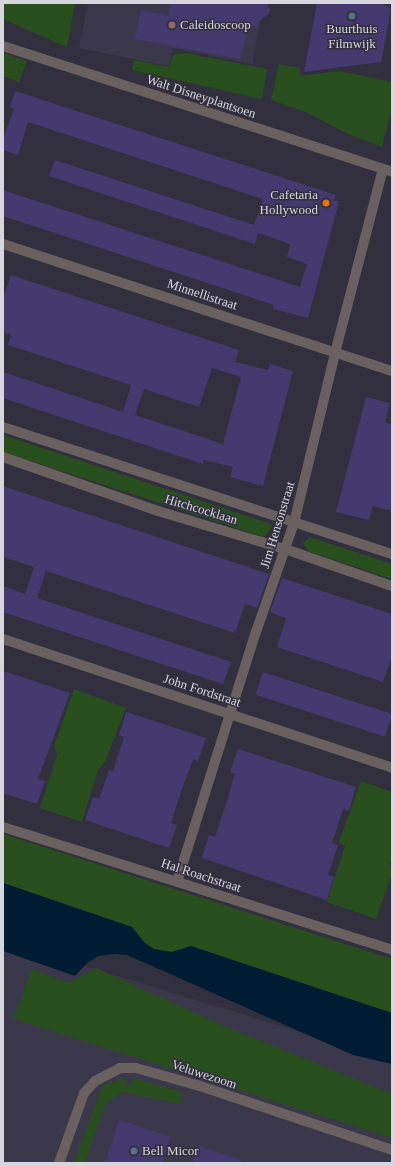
<!DOCTYPE html>
<html>
<head>
<meta charset="utf-8">
<style>
  body { margin:0 }
  #map { position:relative; width:395px; height:1166px; overflow:hidden; background:#32303e; font-family:"Times New Roman",serif }
  div>[style] { position:absolute }
  .built>* { inset:0; background:#3c384c }
  .green>* { inset:0; background:#294f1f }
  .water>* { inset:0; background:#021d33 }
  .building>* { inset:0; background:#443a6f; transform-origin:0 0 }
  .street>* { height:10px; margin:-5px; padding:0 5px; transform-origin:5px; border-radius:5px; background:#69605f }
  .dots>* { width:11px; height:11px; translate:-50% -50%; box-sizing:border-box; border:2px solid #32303e; border-radius:50% }
  span { translate:-50% -50%; white-space:nowrap; text-align:center; line-height:1.15; -webkit-text-stroke:3px #32303e; paint-order:stroke }
  .poi-label { font-size:13px; color:#d7d6df }
  .left { translate:0 -50%; text-align:left }
  .right { translate:-100% -50%; text-align:right }
  .street-label { font-size:13px; color:#d7d6df }
  .frame { position:absolute; inset:0; border:4px solid #d7d6df; pointer-events:none }
</style>
</head>
<body>
<div id="map">
  <div class="built">
    <i style="clip-path:polygon(88px 3px,264px 3px,252px 64px,173px 48px,169px 66px,79px 48px)"></i>
    <i style="clip-path:polygon(3px 941px,392px 1060px,392px 1163px,3px 1163px)"></i>
  </div>
  <div class="green">
    <i style="clip-path:polygon(3px 3px,75px 3px,67px 47px,3px 19px)"></i>
    <i style="clip-path:polygon(3px 53px,27px 61px,19px 82px,3px 76px)"></i>
    <i style="clip-path:polygon(186px 53px,267px 69px,262px 99px,132px 70px,134px 60px,169px 67px,173px 55px)"></i>
    <i style="clip-path:polygon(279px 64px,300px 68px,300px 76px,339px 71px,392px 82px,392px 107px,382px 147px,346px 133px,306px 112px,271px 100px)"></i>
    <i style="clip-path:polygon(3px 435px,268px 523px,272px 526px,270px 530px,264px 537px,3px 452px)"></i>
    <i style="clip-path:polygon(310px 537px,392px 564px,392px 579px,308px 551px,303px 543px)"></i>
    <i style="clip-path:polygon(74px 689px,126px 708px,105px 762px,98px 770px,82px 822px,40px 808px,57px 755px,54px 746px)"></i>
    <i style="clip-path:polygon(361px 781px,392px 792px,392px 857px,390px 864px,392px 874px,376px 919px,327px 902px,345px 846px,339px 842px)"></i>
    <i style="clip-path:polygon(3px 834px,392px 959px,392px 1013px,191px 946px,172px 952px,154px 949px,144px 942px,132px 927px,3px 883px)"></i>
    <i style="clip-path:polygon(96px 968px,224px 1026px,392px 1094px,392px 1138px,13px 1019px,32px 969px,68px 983px)"></i>
    <i style="clip-path:polygon(125px 1078px,127px 1089px,133px 1078px,183px 1092px,180px 1104px,123px 1092px,106px 1102px,85px 1163px,74px 1163px,102px 1086px)"></i>
  </div>
  <div class="water">
    <i style="clip-path:polygon(3px 883px,132px 927px,144px 942px,154px 949px,172px 952px,191px 946px,392px 1013px,392px 1064px,353px 1055px,127px 955px,115px 954px,98px 956px,87px 963px,75px 976px,3px 951px)"></i>
  </div>
  <div class="building">
    <i style="clip-path:polygon(170px 3px,267px 3px,270px 10px,269px 14px,259px 21px,257px 27px,248px 25px,241px 59px,135px 39px,141px 10px,169px 16px)"></i>
    <i style="clip-path:polygon(317px 3px,381px 3px,391px 9px,381px 62px,304px 72px)"></i>
    <i style="clip-path:polygon(15px 91px,336px 195px,333px 201px,339px 201px,308px 318px,273px 309px,274px 305px,3px 216px,3px 190px,300px 287px,307px 264px,287px 257px,290px 244px,258px 233px,255px 244px,49px 176px,55px 160px,254px 225px,263px 199px,28px 122px,18px 155px,3px 150px,3px 139px,14px 109px,10px 107px)"></i>
    <i style="clip-path:polygon(evenodd,11px 275px,239px 350px,235px 362px,268px 370px,270px 364px,293px 371px,263px 486px,230px 477px,233px 467px,204px 460px,203px 464px,3px 398px,3px 372px,123px 412px,131px 385px,8px 345px,11px 335px,3px 332px,3px 299px,11px 275px,212px 368px,241px 377px,223px 444px,135px 415px,144px 389px,199px 407px,212px 368px)"></i>
    <i style="clip-path:polygon(366px 397px,390px 403px,385px 423px,392px 424px,392px 511px,373px 506px,369px 520px,336px 512px)"></i>
    <i style="clip-path:polygon(3px 486px,269px 574px,257px 608px,245px 604px,235px 633px,46px 571px,37px 598px,231px 662px,223px 684px,3px 612px,3px 586px,25px 594px,34px 567px,3px 557px)"></i>
    <i style="clip-path:polygon(282px 578px,392px 614px,392px 656px,383px 682px,277px 647px,286px 618px,270px 612px)"></i>
    <i style="clip-path:polygon(3px 671px,70px 693px,38px 779px,45px 781px,37px 804px,3px 793px)"></i>
    <i style="left:263px;top:672px;width:136px;height:24px;rotate:18deg"></i>
    <i style="clip-path:polygon(126px 712px,206px 738px,198px 761px,193px 759px,182px 789px,171px 823px,177px 825px,169px 848px,85px 820px,93px 797px,99px 799px,109px 770px,113px 771px,124px 737px,119px 735px)"></i>
    <i style="clip-path:polygon(238px 749px,356px 787px,349px 811px,343px 809px,332px 843px,338px 845px,328px 875px,334px 877px,327px 900px,202px 858px,209px 835px,215px 837px,226px 804px,235px 773px,230px 772px)"></i>
    <i style="clip-path:polygon(119px 1120px,170px 1137px,162px 1163px,105px 1163px)"></i>
    <i style="clip-path:polygon(198px 1146px,241px 1160px,241px 1163px,192px 1163px)"></i>
  </div>
  <div class="street">
    <i style="left:3px;top:46px;width:409px;rotate:17.9deg"></i>
    <i style="left:3px;top:244px;width:409px;rotate:18.1deg"></i>
    <i style="left:3px;top:427px;width:409px;rotate:18.1deg"></i>
    <i style="left:3px;top:457px;width:164px;rotate:19.2deg"></i>
    <i style="left:158px;top:511px;width:133px;rotate:16.7deg"></i>
    <i style="left:285px;top:549px;width:113px;rotate:19.1deg"></i>
    <i style="left:3px;top:639px;width:410px;rotate:18.3deg"></i>
    <i style="left:3px;top:827px;width:408px;rotate:17.5deg"></i>
    <i style="left:177px;top:882px;width:262px;rotate:-72.5deg"></i>
    <i style="left:256px;top:632px;width:115px;rotate:-70.8deg"></i>
    <i style="left:294px;top:523px;width:175px;rotate:-76.4deg"></i>
    <i style="left:335px;top:353px;width:190px;rotate:-75.4deg"></i>
    <i style="left:59px;top:1163px;width:74px;rotate:-70.3deg"></i>
    <i style="left:84px;top:1093px;width:16px;rotate:-47deg"></i>
    <i style="left:95px;top:1081px;width:28px;rotate:-27deg"></i>
    <i style="left:120px;top:1068px;width:16px"></i>
    <i style="left:136px;top:1068px;width:66px;rotate:15.7deg"></i>
    <i style="left:200px;top:1086px;width:202px;rotate:18.4deg"></i>
  </div>
  <div class="dots">
    <i style="left:352px;top:16px;background:#5c6f8a"></i>
    <i style="left:172px;top:25px;background:#8d6e63"></i>
    <i style="left:326px;top:203px;background:#e8710a"></i>
    <i style="left:134px;top:1151px;background:#5c6f8a"></i>
  </div>
  <div class="poi-label">
    <span class="left" style="left:180px;top:25px">Caleidoscoop</span>
    <span style="left:352px;top:37px">Buurthuis<br>Filmwijk</span>
    <span class="right" style="left:318px;top:203px">Cafetaria<br>Hollywood</span>
    <span class="left" style="left:142px;top:1151px">Bell Micor</span>
  </div>
  <div class="street-label">
    <span style="left:201px;top:97px;rotate:18deg">Walt Disneyplantsoen</span>
    <span style="left:202px;top:295px;rotate:18deg">Minnellistraat</span>
    <span style="left:201px;top:510px;rotate:17deg">Hitchcocklaan</span>
    <span style="left:278px;top:525px;rotate:-73deg">Jim Hensonstraat</span>
    <span style="left:202px;top:691px;rotate:18deg">John Fordstraat</span>
    <span style="left:201px;top:876px;rotate:18deg">Hal Roachstraat</span>
    <span style="left:204px;top:1075px;rotate:18deg">Veluwezoom</span>
  </div>
  <div class="frame"></div>
</div>
</body>
</html>
